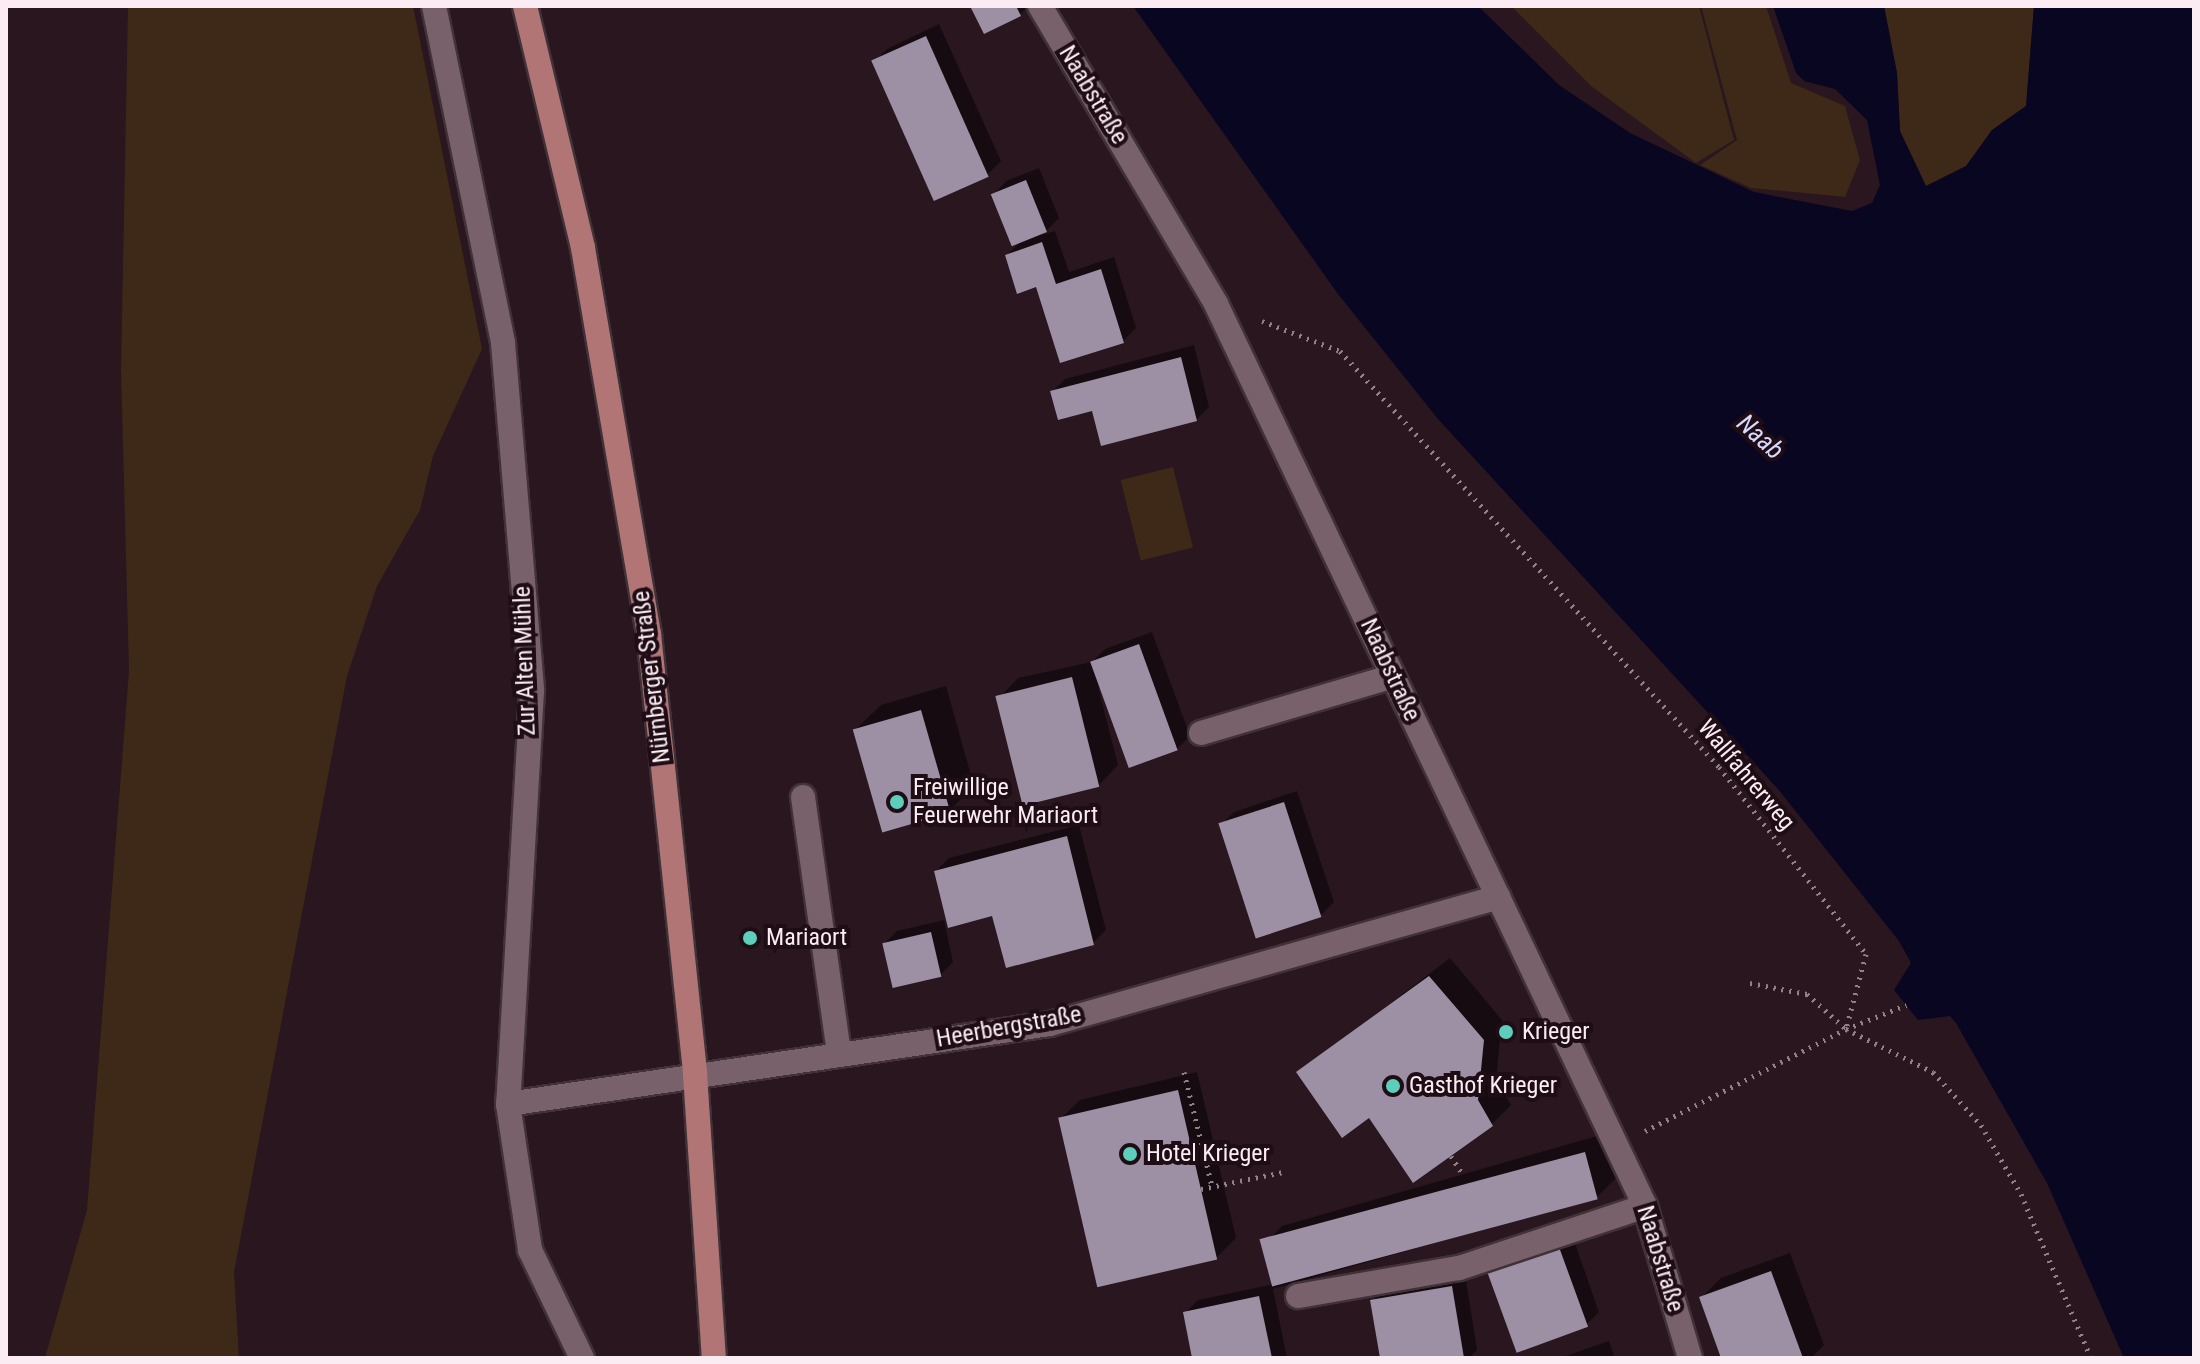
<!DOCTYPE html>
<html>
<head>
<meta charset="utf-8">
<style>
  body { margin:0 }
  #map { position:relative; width:2200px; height:1364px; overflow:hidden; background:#29161f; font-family:"Roboto Condensed",sans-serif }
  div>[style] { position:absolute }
  .green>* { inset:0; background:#3e2817; transform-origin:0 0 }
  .water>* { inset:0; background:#080620 }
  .shadow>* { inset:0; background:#0007 }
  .building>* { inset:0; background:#9e90a4; transform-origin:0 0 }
  .path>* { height:5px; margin-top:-2.5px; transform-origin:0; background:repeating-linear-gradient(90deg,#918188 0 2px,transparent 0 8px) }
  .roads { filter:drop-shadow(2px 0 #403238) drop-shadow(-2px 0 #403238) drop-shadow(0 2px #403238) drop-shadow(0 -2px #403238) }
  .minor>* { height:24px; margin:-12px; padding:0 12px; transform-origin:12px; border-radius:12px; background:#79616b }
  .major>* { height:24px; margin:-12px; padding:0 12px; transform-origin:12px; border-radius:12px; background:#b27576 }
  .dots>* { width:22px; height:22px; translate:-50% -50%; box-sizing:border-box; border:4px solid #1f0d16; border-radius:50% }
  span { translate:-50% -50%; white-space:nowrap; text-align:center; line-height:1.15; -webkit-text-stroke:8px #1f0d16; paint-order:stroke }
  .street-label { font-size:24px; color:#faecf2 }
  .poi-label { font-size:24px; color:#faecf2 }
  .left { translate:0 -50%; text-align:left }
  .water-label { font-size:26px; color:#d7d9fd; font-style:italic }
  .frame { position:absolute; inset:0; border:8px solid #faecf2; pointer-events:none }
</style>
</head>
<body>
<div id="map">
  <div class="green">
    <i style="clip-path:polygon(128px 6px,413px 6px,482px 349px,433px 456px,420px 510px,377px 586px,347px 676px,234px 1272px,239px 1358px,45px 1358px,87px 1210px,129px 671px,121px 370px)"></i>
    <i style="clip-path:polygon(1511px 6px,1699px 6px,1734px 140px,1696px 163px,1591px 86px)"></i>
    <i style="clip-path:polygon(1701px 6px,1766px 6px,1791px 83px,1845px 106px,1860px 160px,1845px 197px,1751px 188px,1700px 165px,1737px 140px)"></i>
    <i style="clip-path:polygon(1884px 6px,2034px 6px,2026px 106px,1992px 130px,1966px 166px,1926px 186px,1900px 131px,1897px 73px)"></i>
    <i style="left:1173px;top:467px;width:83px;height:54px;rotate:76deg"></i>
  </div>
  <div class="water">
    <i style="clip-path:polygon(1133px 6px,1478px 6px,1559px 85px,1630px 133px,1754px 192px,1852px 211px,1872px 203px,1880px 185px,1867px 120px,1835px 89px,1804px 81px,1796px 73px,1773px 6px,1884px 6px,1897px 73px,1900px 131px,1926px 186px,1966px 166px,1992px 130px,2026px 106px,2034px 6px,2194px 6px,2194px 1358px,2124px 1358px,2047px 1183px,1956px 1023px,1950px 1016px,1918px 1020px,1894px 990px,1911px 963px,1899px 941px,1778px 789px,1438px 419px,1338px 294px)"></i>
  </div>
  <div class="shadow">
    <i style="clip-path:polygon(972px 6px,1025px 6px,1026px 8px,1020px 14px)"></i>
    <i style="clip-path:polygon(939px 24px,1001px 161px,988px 174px,936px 198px,874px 62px,887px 49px)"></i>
    <i style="clip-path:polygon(1039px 168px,1059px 218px,1042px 235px,1055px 231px,1069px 272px,1114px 257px,1136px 328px,1123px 341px,1037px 285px,1007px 255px,1022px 240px,994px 194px,1006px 181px)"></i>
    <i style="clip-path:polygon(1194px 345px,1209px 407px,1196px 420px,1094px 409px,1052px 392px,1065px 379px)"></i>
    <i style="clip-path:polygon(1152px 632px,1190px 736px,1177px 749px,1098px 687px,1118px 765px,1099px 785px,999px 698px,1018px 678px,1092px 662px,1105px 649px)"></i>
    <i style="clip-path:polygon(946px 686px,974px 786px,949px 811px,855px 730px,881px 705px)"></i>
    <i style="clip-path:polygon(1297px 791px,1334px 902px,1321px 915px,1221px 825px,1234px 812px)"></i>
    <i style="clip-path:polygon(1079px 825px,1106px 930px,1093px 943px,993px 914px,936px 871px,949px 858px)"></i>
    <i style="clip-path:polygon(944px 920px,953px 962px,940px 975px,884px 944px,897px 931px)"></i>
    <i style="clip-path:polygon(1450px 958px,1502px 1020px,1496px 1080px,1511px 1105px,1492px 1124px,1369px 1115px,1299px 1073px)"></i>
    <i style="clip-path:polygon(1197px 1072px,1236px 1238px,1217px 1257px,1060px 1119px,1080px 1100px)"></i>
    <i style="clip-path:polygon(1604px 1134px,1616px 1178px,1597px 1197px,1273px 1289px,1287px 1358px,1194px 1358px,1185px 1313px,1198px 1300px,1274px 1284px,1263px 1246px,1282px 1226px)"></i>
    <i style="clip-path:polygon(1572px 1235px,1599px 1312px,1586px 1325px,1491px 1273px,1504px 1260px)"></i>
    <i style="clip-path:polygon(1790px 1253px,1824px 1345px,1811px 1358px,1723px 1358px,1701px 1298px,1721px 1278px)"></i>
    <i style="clip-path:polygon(1465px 1274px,1477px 1350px,1469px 1358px,1382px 1358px,1373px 1301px,1386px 1288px)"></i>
    <i style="clip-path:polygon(1609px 1341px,1615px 1358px,1560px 1358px)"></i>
  </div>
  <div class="building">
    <i style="clip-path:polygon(970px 6px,1016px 6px,1021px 16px,984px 34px)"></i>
    <i style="left:926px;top:36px;width:154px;height:60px;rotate:66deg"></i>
    <i style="left:1026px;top:180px;width:56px;height:38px;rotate:68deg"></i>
    <i style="clip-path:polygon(1042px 242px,1056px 284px,1101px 269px,1124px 343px,1060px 363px,1036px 287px,1017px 294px,1005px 255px)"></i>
    <i style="clip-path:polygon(1181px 357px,1197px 421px,1101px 446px,1092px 411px,1058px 420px,1050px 391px)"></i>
    <i style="left:1139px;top:644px;width:113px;height:52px;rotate:70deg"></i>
    <i style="left:1072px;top:677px;width:113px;height:79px;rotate:76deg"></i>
    <i style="left:921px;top:710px;width:107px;height:71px;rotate:74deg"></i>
    <i style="left:1284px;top:802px;width:121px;height:69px;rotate:72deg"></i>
    <i style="clip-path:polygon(1067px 836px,1094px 945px,1006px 968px,992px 916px,948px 928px,934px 871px)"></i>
    <i style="left:931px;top:932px;width:46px;height:50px;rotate:77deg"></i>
    <i style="clip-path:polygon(1429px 976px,1484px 1040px,1478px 1100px,1493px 1126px,1413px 1183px,1369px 1118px,1342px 1138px,1296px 1072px)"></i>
    <i style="left:1178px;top:1090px;width:174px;height:123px;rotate:77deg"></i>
    <i style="left:1585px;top:1152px;width:49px;height:337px;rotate:75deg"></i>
    <i style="left:1559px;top:1247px;width:85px;height:76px;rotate:70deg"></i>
    <i style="clip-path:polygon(1771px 1271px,1803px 1358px,1721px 1358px,1699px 1297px)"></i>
    <i style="clip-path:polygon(1452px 1286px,1464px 1358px,1380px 1358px,1370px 1300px)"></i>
    <i style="clip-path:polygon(1259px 1296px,1272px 1358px,1192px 1358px,1183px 1312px)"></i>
  </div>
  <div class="path">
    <i style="left:1262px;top:321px;width:84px;rotate:21deg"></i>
    <i style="left:1340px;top:351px;width:563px;rotate:47.66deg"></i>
    <i style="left:1719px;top:767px;width:238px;rotate:51.8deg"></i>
    <i style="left:1866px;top:954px;width:78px;rotate:104.9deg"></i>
    <i style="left:1750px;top:983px;width:58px;rotate:10.9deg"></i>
    <i style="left:1807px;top:994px;width:52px;rotate:41.9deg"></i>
    <i style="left:1846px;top:1029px;width:97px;rotate:26.3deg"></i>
    <i style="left:1933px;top:1072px;width:72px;rotate:47.8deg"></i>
    <i style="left:1981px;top:1125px;width:80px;rotate:59.9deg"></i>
    <i style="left:2021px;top:1194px;width:178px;rotate:66.9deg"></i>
    <i style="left:1184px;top:1072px;width:117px;rotate:76.2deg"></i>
    <i style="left:1645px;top:1131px;width:225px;rotate:-26.9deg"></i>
    <i style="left:1846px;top:1029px;width:65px;rotate:-21.8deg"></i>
    <i style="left:1451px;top:1156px;width:20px;rotate:57deg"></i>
    <i style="left:1201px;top:1189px;width:84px;rotate:-11.7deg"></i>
  </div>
  <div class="roads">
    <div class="minor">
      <i style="left:434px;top:6px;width:344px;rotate:78.4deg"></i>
      <i style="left:503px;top:343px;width:349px;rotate:85.2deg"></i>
      <i style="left:532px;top:691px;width:414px;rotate:93.3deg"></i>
      <i style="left:508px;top:1104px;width:148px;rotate:81.4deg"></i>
      <i style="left:530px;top:1250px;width:120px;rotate:64.3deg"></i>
      <i style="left:1040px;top:6px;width:346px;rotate:59.4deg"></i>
      <i style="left:1216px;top:304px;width:999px;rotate:64.56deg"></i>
      <i style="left:1645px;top:1206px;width:159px;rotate:73.5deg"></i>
      <i style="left:1201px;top:733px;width:200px;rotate:-16.5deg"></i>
      <i style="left:803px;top:797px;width:260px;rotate:82deg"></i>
      <i style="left:508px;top:1104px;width:548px;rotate:-8.4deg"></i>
      <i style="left:1050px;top:1024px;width:466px;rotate:-15.8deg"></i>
      <i style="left:1298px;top:1296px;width:163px;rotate:-9.9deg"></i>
      <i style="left:1459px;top:1268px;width:196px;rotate:-18.4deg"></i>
    </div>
    <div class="major">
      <i style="left:525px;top:6px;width:249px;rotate:76.5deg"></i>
      <i style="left:583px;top:248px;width:392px;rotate:80.3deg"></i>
      <i style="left:649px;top:634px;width:442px;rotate:84deg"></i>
      <i style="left:695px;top:1074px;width:285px;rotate:86.2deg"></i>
    </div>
  </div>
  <div class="dots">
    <i style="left:897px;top:802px;background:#5ccebb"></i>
    <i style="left:750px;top:938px;background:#5ccebb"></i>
    <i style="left:1506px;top:1032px;background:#5ccebb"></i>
    <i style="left:1393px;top:1086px;background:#5ccebb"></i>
    <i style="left:1130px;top:1154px;background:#5ccebb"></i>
  </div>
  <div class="street-label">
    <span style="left:1093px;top:95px;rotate:59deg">Naabstraße</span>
    <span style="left:525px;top:661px;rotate:-92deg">Zur Alten Mühle</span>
    <span style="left:1390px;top:670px;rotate:65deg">Naabstraße</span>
    <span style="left:652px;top:677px;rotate:-97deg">Nürnberger Straße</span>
    <span style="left:1746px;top:775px;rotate:50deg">Wallfahrerweg</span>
    <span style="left:1009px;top:1027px;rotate:-10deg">Heerbergstraße</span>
    <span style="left:1660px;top:1259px;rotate:73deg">Naabstraße</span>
  </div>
  <div class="poi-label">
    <span class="left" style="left:913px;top:802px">Freiwillige<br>Feuerwehr Mariaort</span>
    <span class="left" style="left:766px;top:938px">Mariaort</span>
    <span class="left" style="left:1522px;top:1032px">Krieger</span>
    <span class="left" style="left:1409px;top:1086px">Gasthof Krieger</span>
    <span class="left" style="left:1146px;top:1154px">Hotel Krieger</span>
  </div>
  <div class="water-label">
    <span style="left:1760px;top:437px;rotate:42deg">Naab</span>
  </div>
  <div class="frame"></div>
</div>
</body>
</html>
